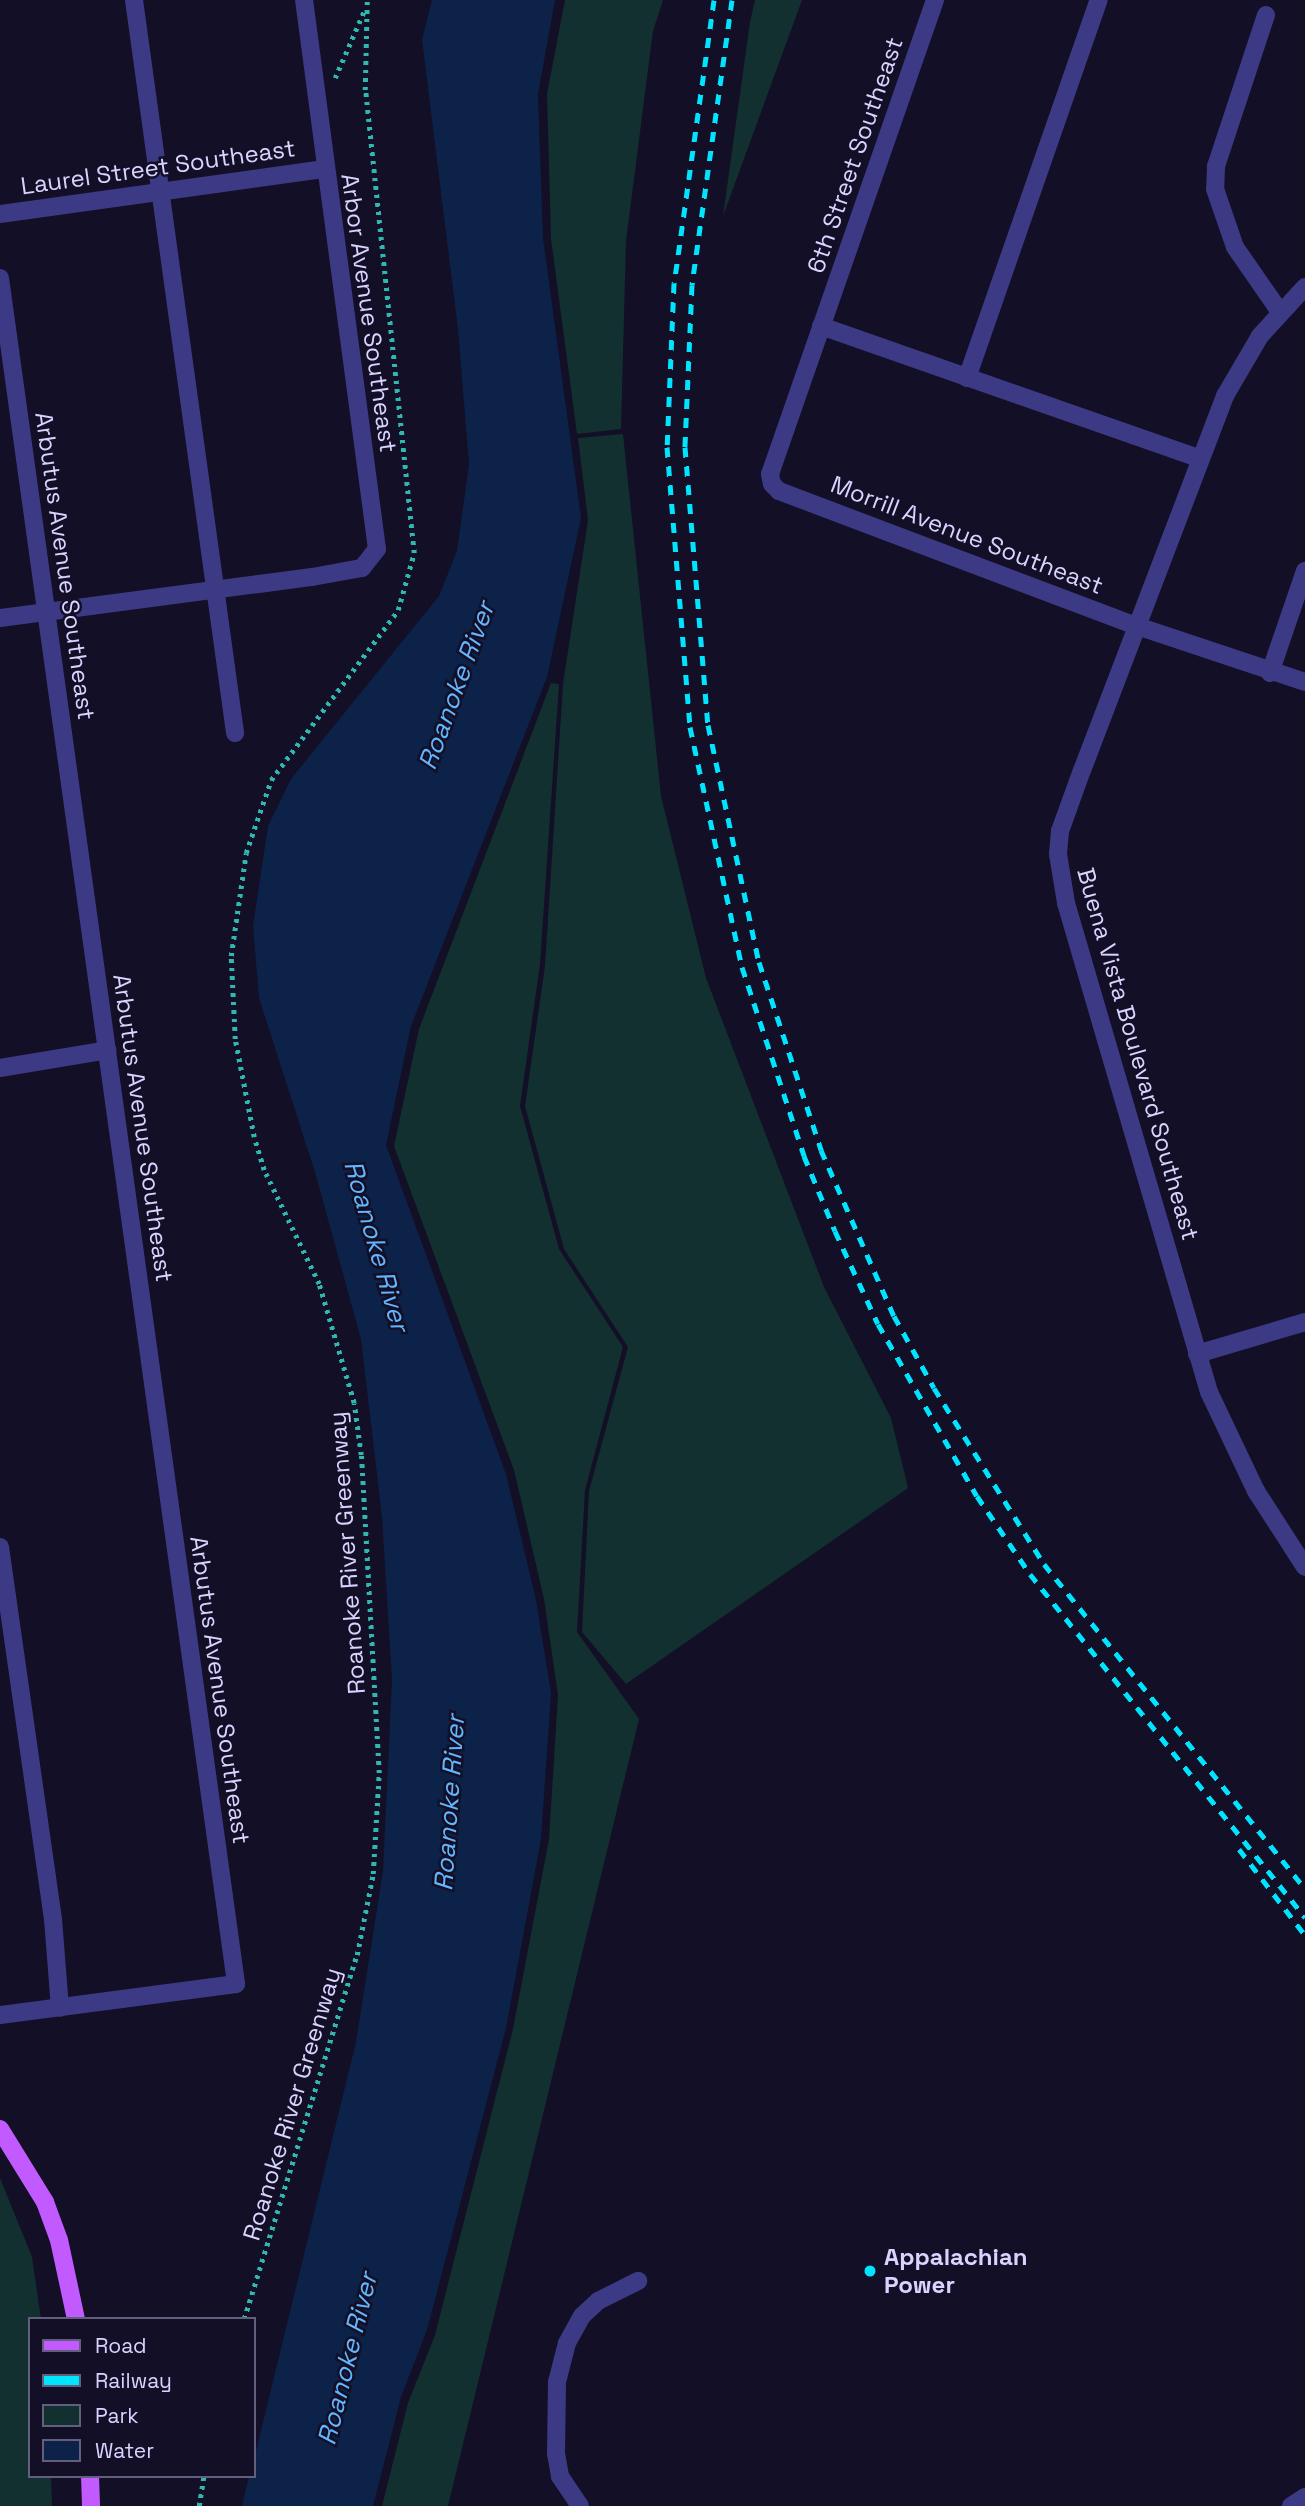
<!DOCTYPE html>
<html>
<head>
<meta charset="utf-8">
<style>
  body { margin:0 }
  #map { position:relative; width:1305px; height:2506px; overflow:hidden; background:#130f26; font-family:"Space Grotesk",sans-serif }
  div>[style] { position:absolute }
  .green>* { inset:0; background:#12302f }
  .water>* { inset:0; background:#0c2248 }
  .path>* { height:4.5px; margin-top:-2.25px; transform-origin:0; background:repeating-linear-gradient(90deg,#2fb8b0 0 3.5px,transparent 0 8.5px) }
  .minor>* { height:18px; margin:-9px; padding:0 9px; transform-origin:9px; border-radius:9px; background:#3d3a85 }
  .major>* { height:18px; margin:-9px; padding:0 9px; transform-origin:9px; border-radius:9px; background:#c25bff }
  .rail>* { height:5px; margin-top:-2.5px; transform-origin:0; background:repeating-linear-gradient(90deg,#00e5ff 0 10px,transparent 0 19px) }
  .dots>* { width:19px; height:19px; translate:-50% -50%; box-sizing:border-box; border:4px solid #130f26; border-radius:50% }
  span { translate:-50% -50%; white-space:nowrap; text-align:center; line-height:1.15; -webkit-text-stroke:5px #130f26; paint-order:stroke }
  .street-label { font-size:24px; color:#d9d4ff }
  .poi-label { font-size:24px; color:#d9d4ff; font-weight:700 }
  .left { translate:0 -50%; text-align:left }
  .water-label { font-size:26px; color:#62b6ff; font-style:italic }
  .legend { position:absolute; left:28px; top:2317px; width:228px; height:161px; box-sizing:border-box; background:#130f26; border:2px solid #625e7d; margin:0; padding:9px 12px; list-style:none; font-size:21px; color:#d9d4ff }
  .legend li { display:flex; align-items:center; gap:14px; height:35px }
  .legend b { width:35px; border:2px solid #625e7d }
</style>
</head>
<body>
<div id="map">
  <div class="green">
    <i style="clip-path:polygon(565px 0,663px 0,653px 31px,626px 241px,621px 429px,577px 434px,551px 239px,547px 94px)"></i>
    <i style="clip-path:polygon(755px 0,802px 0,723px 216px,750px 22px)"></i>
    <i style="clip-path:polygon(623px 434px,661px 796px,706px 978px,824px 1287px,891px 1418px,908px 1488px,626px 1684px,582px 1632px,589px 1491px,628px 1347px,564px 1249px,525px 1106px,545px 966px,563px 684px,588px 520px,578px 438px)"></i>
    <i style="clip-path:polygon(551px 683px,559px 684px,540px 964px,520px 1106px,559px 1249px,623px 1347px,585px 1490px,577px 1632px,639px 1719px,448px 2506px,382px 2506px,408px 2403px,435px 2335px,513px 2029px,549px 1839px,558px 1695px,544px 1599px,514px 1470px,394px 1146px,419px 1029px)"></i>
    <i style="clip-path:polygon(0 2178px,32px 2257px,41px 2319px,30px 2319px,30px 2476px,51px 2476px,52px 2506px,0 2506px)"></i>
  </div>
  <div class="water">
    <i style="clip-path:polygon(432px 0,555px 0,538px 94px,543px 238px,581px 518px,547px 677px,411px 1026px,386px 1145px,506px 1474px,536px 1600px,551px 1693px,541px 1839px,506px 2028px,427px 2330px,401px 2397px,373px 2506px,242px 2506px,249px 2476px,254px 2476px,254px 2459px,356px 2042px,383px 1871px,392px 1680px,382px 1517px,361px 1339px,315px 1172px,259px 998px,253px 926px,268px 826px,291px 779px,439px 596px,457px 551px,469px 464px,458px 329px,422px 40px)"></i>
  </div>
  <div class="path">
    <i style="left:335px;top:78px;width:75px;rotate:-66.5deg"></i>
    <i style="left:244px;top:2319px;width:381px;rotate:-72.8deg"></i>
    <i style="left:357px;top:1955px;width:83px;rotate:-78.8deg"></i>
    <i style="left:373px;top:1874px;width:101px;rotate:-86.6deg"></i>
    <i style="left:379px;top:1773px;width:319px;rotate:-93.2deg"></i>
    <i style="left:361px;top:1455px;width:52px;rotate:-97.7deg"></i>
    <i style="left:354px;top:1403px;width:124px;rotate:-106.4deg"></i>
    <i style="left:319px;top:1284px;width:127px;rotate:-115.8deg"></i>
    <i style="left:264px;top:1170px;width:34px;rotate:-107deg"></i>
    <i style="left:254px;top:1137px;width:100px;rotate:-101deg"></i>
    <i style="left:235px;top:1039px;width:83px;rotate:-92.8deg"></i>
    <i style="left:231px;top:956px;width:104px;rotate:-81.7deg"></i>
    <i style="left:246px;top:853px;width:77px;rotate:-71.1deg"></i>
    <i style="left:271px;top:780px;width:212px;rotate:-53.2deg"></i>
    <i style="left:398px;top:610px;width:59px;rotate:-74.3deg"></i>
    <i style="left:414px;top:553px;width:466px;rotate:-96deg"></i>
    <i style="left:365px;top:90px;width:90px;rotate:-88.7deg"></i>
    <i style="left:199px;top:2506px;width:30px;rotate:-81deg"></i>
  </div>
  <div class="minor">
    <i style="left:134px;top:0;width:740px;rotate:82.15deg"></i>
    <i style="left:935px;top:0;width:502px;rotate:109.19deg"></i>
    <i style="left:770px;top:474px;width:10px;rotate:79deg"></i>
    <i style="left:772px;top:484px;width:10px;rotate:45deg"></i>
    <i style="left:779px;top:491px;width:383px;rotate:20.7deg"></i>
    <i style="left:1137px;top:626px;width:177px;rotate:18.4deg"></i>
    <i style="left:1266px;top:15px;width:159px;rotate:108.3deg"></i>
    <i style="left:1216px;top:166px;width:23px;rotate:92deg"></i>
    <i style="left:1215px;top:189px;width:61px;rotate:71deg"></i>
    <i style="left:1235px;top:247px;width:79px;rotate:55.3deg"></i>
    <i style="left:0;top:214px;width:326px;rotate:-7.9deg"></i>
    <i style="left:0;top:278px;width:1722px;rotate:82.12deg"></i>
    <i style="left:236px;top:1984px;width:238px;rotate:172.5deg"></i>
    <i style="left:1305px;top:287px;width:67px;rotate:132.6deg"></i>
    <i style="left:1260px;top:336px;width:69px;rotate:120.3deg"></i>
    <i style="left:1225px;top:396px;width:400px;rotate:110.9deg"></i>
    <i style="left:1082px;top:770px;width:65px;rotate:109.8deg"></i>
    <i style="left:1060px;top:831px;width:23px;rotate:95deg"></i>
    <i style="left:1058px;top:854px;width:50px;rotate:80.7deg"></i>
    <i style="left:1066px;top:903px;width:509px;rotate:73.7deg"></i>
    <i style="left:1209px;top:1392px;width:110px;rotate:64.6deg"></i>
    <i style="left:1256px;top:1491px;width:90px;rotate:57.2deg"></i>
    <i style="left:821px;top:326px;width:402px;rotate:19.3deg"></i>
    <i style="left:967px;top:378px;width:400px;rotate:-70.8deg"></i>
    <i style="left:0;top:618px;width:315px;rotate:-7.5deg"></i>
    <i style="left:312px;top:577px;width:51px;rotate:-10.2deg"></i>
    <i style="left:362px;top:568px;width:24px;rotate:-52deg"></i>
    <i style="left:377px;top:549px;width:554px;rotate:-97.57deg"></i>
    <i style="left:1270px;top:673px;width:108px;rotate:-71.1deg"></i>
    <i style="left:0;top:1068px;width:109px;rotate:-9.5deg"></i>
    <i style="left:1197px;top:1354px;width:113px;rotate:-16.5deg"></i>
    <i style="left:0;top:1547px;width:376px;rotate:81.9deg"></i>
    <i style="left:53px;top:1919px;width:89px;rotate:85.5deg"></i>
    <i style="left:580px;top:2506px;width:36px;rotate:-124deg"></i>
    <i style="left:560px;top:2476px;width:22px;rotate:-100deg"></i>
    <i style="left:556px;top:2454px;width:72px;rotate:-89.2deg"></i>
    <i style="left:557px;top:2382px;width:40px;rotate:-75.6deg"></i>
    <i style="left:567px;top:2343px;width:31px;rotate:-61deg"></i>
    <i style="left:582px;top:2316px;width:22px;rotate:-43deg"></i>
    <i style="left:598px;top:2301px;width:45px;rotate:-26.6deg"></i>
    <i style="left:1291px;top:2506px;width:17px;rotate:-33deg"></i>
  </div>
  <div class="major">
    <i style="left:0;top:2129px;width:86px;rotate:58.3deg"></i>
    <i style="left:45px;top:2202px;width:40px;rotate:69.8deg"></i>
    <i style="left:59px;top:2240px;width:81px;rotate:77.9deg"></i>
    <i style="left:90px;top:2476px;width:30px;rotate:88deg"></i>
  </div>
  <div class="rail">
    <i style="left:714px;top:0;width:286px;rotate:98deg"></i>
    <i style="left:674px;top:283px;width:164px;rotate:92.4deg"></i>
    <i style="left:667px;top:447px;width:281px;rotate:85.3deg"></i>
    <i style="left:690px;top:727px;width:246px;rotate:77.8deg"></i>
    <i style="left:742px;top:967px;width:199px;rotate:71.8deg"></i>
    <i style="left:804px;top:1156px;width:81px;rotate:67.5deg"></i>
    <i style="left:835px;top:1231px;width:102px;rotate:65.2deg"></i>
    <i style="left:878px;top:1324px;width:198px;rotate:60.1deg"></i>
    <i style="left:977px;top:1496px;width:94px;rotate:55.8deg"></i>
    <i style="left:1030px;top:1574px;width:440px;rotate:51.3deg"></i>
    <i style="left:732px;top:0;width:288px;rotate:98deg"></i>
    <i style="left:692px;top:285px;width:162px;rotate:92.5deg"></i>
    <i style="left:685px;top:447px;width:279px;rotate:85.3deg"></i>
    <i style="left:708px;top:725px;width:242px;rotate:77.9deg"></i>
    <i style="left:759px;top:962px;width:198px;rotate:71.7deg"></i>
    <i style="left:821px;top:1150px;width:181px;rotate:66.3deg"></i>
    <i style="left:894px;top:1316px;width:82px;rotate:60.9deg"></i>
    <i style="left:934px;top:1388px;width:208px;rotate:58deg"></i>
    <i style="left:1044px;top:1564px;width:417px;rotate:51.2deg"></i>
    <i style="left:1239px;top:1849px;width:108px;rotate:52.5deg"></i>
  </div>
  <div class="dots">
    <i style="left:870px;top:2271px;background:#00e5ff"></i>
  </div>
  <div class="street-label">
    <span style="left:855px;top:155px;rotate:-71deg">6th Street Southeast</span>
    <span style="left:158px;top:167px;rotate:-8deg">Laurel Street Southeast</span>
    <span style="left:369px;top:313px;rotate:82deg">Arbor Avenue Southeast</span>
    <span style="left:967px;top:535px;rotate:21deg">Morrill Avenue Southeast</span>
    <span style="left:65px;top:566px;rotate:82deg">Arbutus Avenue Southeast</span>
    <span style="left:1138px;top:1054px;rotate:74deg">Buena Vista Boulevard Southeast</span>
    <span style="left:143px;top:1128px;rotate:82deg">Arbutus Avenue Southeast</span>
    <span style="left:347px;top:1553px;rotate:-94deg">Roanoke River Greenway</span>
    <span style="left:220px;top:1690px;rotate:82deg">Arbutus Avenue Southeast</span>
    <span style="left:292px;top:2104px;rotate:-73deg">Roanoke River Greenway</span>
  </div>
  <div class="poi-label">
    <span class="left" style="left:884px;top:2271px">Appalachian<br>Power</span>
  </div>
  <div class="water-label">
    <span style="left:457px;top:686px;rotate:-70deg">Roanoke River</span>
    <span style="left:376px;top:1246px;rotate:74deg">Roanoke River</span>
    <span style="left:450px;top:1803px;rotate:-86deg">Roanoke River</span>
    <span style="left:348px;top:2359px;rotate:-76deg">Roanoke River</span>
  </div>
  <ul class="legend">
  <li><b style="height:9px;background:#c25bff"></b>Road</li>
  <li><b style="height:9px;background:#00e5ff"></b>Railway</li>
  <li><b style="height:19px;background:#12302f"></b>Park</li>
  <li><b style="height:19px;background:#0c2248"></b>Water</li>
  </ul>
</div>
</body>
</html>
